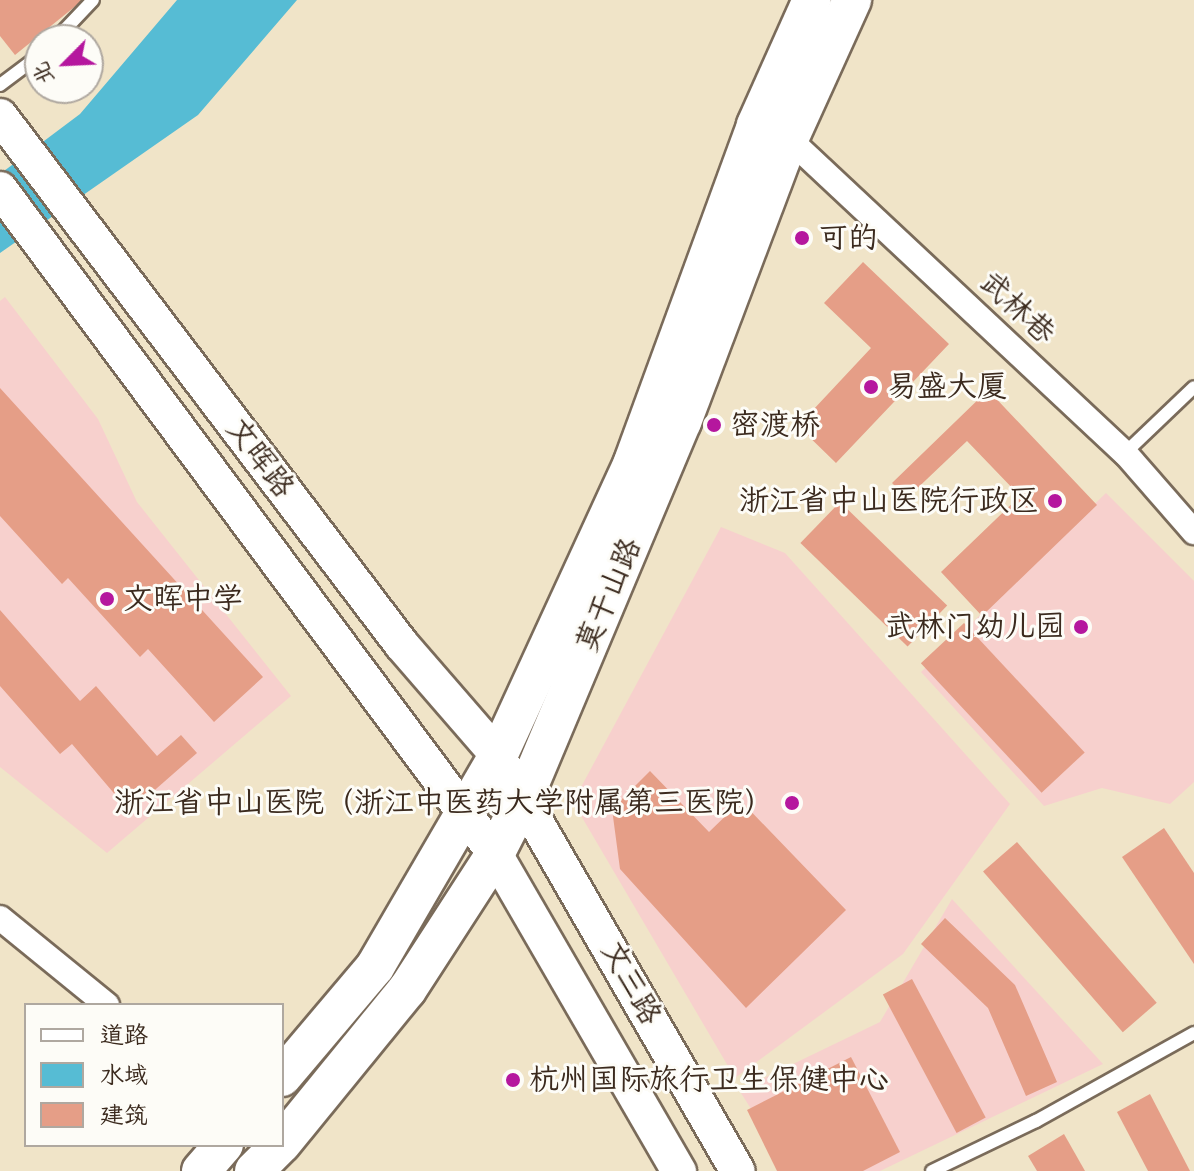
<!DOCTYPE html>
<html>
<head>
<meta charset="utf-8">
<style>
  body { margin:0 }
  #map { position:relative; width:1194px; height:1171px; overflow:hidden; background:#f0e4c8; font-family:"Architects Daughter","LXGW WenKai TC",sans-serif }
  div>[style] { position:absolute }
  .built>* { inset:0; background:#f7d0cd }
  .water>* { inset:0; background:#56bcd4 }
  .building>* { inset:0; background:#e59e87; transform-origin:0 0 }
  .roads { filter:drop-shadow(2px 0 #7a6b5a) drop-shadow(-2px 0 #7a6b5a) drop-shadow(0 2px #7a6b5a) drop-shadow(0 -2px #7a6b5a) }
  .service>* { height:12px; margin:-6px; padding:0 6px; transform-origin:6px; border-radius:6px; background:#fff }
  .minor>* { height:24px; margin:-12px; padding:0 12px; transform-origin:12px; border-radius:12px; background:#fff }
  .secondary>* { height:34px; margin:-17px; padding:0 17px; transform-origin:17px; border-radius:17px; background:#fff }
  .primary>* { height:38px; margin:-19px; padding:0 19px; transform-origin:19px; border-radius:19px; background:#fff }
  .dots>* { width:22px; height:22px; translate:-50% -50%; box-sizing:border-box; border:4px solid #fdfcf7; border-radius:50% }
  span { translate:-50% -50%; white-space:nowrap; text-align:center; line-height:1.15; -webkit-text-stroke:6px #fdfcf7; paint-order:stroke }
  .poi-label { font-size:30px; color:#3b2a1e }
  .left { translate:0 -50%; text-align:left }
  .right { translate:-100% -50%; text-align:right }
  .street-label { font-size:30px; color:#3b2a1e }
  .legend { position:absolute; left:24px; top:1003px; width:260px; height:144px; box-sizing:border-box; background:#fdfcf7; border:2px solid #afa8a0; margin:0; padding:10px 14px; list-style:none; font-size:24px; color:#3b2a1e }
  .legend li { display:flex; align-items:center; gap:16px; height:40px }
  .legend b { width:40px; border:2px solid #afa8a0 }
  .north { position:absolute; left:24px; top:24px; width:80px; height:80px; box-sizing:border-box; background:#fdfcf7; border:2px solid #afa8a0; border-radius:50%; rotate:246deg; font-size:22px; font-weight:700; line-height:32px; text-align:center; color:#3b2a1e }
  .north::after { content:''; display:block; margin:auto; width:28px; height:36px; background:#b5179e; clip-path:polygon(50% 0,100% 100%,50% 72%,0 100%) }
</style>
</head>
<body>
<div id="map">
  <div class="built">
    <i style="clip-path:polygon(5px 297px,98px 419px,137px 502px,291px 696px,107px 853px,0 767px,0 301px)"></i>
    <i style="clip-path:polygon(1106px 493px,1194px 581px,1194px 782px,1170px 804px,1102px 788px,1044px 806px,921px 672px)"></i>
    <i style="clip-path:polygon(721px 527px,785px 553px,1010px 804px,903px 954px,735px 1078px,573px 802px)"></i>
    <i style="clip-path:polygon(952px 899px,1103px 1064px,880px 1171px,791px 1171px,739px 1090px,880px 1022px)"></i>
  </div>
  <div class="water">
    <i style="clip-path:polygon(177px 0,297px 0,198px 115px,0 253px,0 174px,80px 114px)"></i>
  </div>
  <div class="building">
    <i style="clip-path:polygon(0 0,83px 0,15px 55px,0 36px)"></i>
    <i style="clip-path:polygon(863px 262px,949px 344px,836px 463px,798px 426px,871px 348px,824px 303px)"></i>
    <i style="clip-path:polygon(0 388px,263px 677px,214px 722px,148px 649px,140px 657px,68px 578px,62px 584px,0 516px)"></i>
    <i style="clip-path:polygon(988px 390px,1097px 505px,982px 616px,941px 572px,1020px 496px,967px 441px,907px 498px,892px 483px)"></i>
    <i style="left:840px;top:502px;width:149px;height:57px;rotate:44deg"></i>
    <i style="clip-path:polygon(0 610px,80px 701px,96px 686px,157px 756px,181px 735px,197px 753px,140px 803px,128px 789px,118px 798px,72px 744px,60px 754px,0 686px)"></i>
    <i style="left:964px;top:623px;width:177px;height:59px;rotate:47deg"></i>
    <i style="clip-path:polygon(650px 771px,709px 832px,741px 801px,846px 910px,746px 1008px,620px 869px,612px 809px)"></i>
    <i style="clip-path:polygon(1164px 828px,1194px 873px,1194px 964px,1122px 857px)"></i>
    <i style="left:1017px;top:842px;width:213px;height:45px;rotate:49deg"></i>
    <i style="clip-path:polygon(945px 918px,1015px 985px,1057px 1082px,1026px 1096px,988px 1008px,921px 944px)"></i>
    <i style="left:912px;top:979px;width:157px;height:33px;rotate:62deg"></i>
    <i style="clip-path:polygon(851px 1057px,900px 1152px,863px 1171px,777px 1171px,747px 1110px)"></i>
    <i style="clip-path:polygon(1150px 1094px,1190px 1171px,1148px 1171px,1117px 1112px)"></i>
    <i style="clip-path:polygon(1064px 1134px,1085px 1171px,1037px 1171px,1028px 1156px)"></i>
  </div>
  <div class="roads">
    <div class="service">
      <i style="left:55px;top:40px;width:55px;rotate:-46.5deg"></i>
      <i style="left:0;top:85px;width:50px;rotate:-36.9deg"></i>
      <i style="left:1125px;top:453px;width:95px;rotate:-43.7deg"></i>
      <i style="left:932px;top:1171px;width:115px;rotate:-25.7deg"></i>
      <i style="left:1036px;top:1121px;width:181px;rotate:-29.1deg"></i>
    </div>
    <div class="minor">
      <i style="left:789px;top:139px;width:460px;rotate:43.1deg"></i>
      <i style="left:1125px;top:453px;width:105px;rotate:48.9deg"></i>
      <i style="left:0;top:918px;width:138px;rotate:39.1deg"></i>
    </div>
    <div class="secondary">
      <i style="left:0;top:116px;width:664px;rotate:52.77deg"></i>
      <i style="left:402px;top:645px;width:147px;rotate:49.1deg"></i>
      <i style="left:498px;top:756px;width:479px;rotate:60deg"></i>
      <i style="left:0;top:189px;width:829px;rotate:53.34deg"></i>
      <i style="left:495px;top:854px;width:367px;rotate:59.9deg"></i>
    </div>
    <div class="primary">
      <i style="left:282px;top:1077px;width:144px;rotate:-49.8deg"></i>
      <i style="left:375px;top:967px;width:244px;rotate:-59.8deg"></i>
      <i style="left:498px;top:756px;width:324px;rotate:-65.3deg"></i>
      <i style="left:633px;top:462px;width:359px;rotate:-69.9deg"></i>
      <i style="left:756px;top:125px;width:137px;rotate:-65.9deg"></i>
      <i style="left:282px;top:1143px;width:198px;rotate:-50.8deg"></i>
      <i style="left:407px;top:990px;width:162px;rotate:-57.1deg"></i>
      <i style="left:495px;top:854px;width:66px;rotate:-63deg"></i>
      <i style="left:525px;top:795px;width:405px;rotate:-67.2deg"></i>
      <i style="left:682px;top:422px;width:303px;rotate:-69.3deg"></i>
      <i style="left:789px;top:139px;width:153px;rotate:-65.6deg"></i>
      <i style="left:201px;top:1171px;width:35px;rotate:-49deg"></i>
      <i style="left:254px;top:1171px;width:37px;rotate:-45deg"></i>
    </div>
  </div>
  <div class="dots">
    <i style="left:802px;top:238px;background:#b5179e"></i>
    <i style="left:871px;top:387px;background:#b5179e"></i>
    <i style="left:714px;top:425px;background:#b5179e"></i>
    <i style="left:1055px;top:501px;background:#b5179e"></i>
    <i style="left:107px;top:599px;background:#b5179e"></i>
    <i style="left:1081px;top:627px;background:#b5179e"></i>
    <i style="left:792px;top:803px;background:#b5179e"></i>
    <i style="left:513px;top:1080px;background:#b5179e"></i>
  </div>
  <div class="poi-label">
    <span class="left" style="left:818px;top:238px">可的</span>
    <span class="left" style="left:887px;top:387px">易盛大厦</span>
    <span class="left" style="left:730px;top:425px">密渡桥</span>
    <span class="right" style="left:1039px;top:501px">浙江省中山医院行政区</span>
    <span class="left" style="left:123px;top:599px">文晖中学</span>
    <span class="right" style="left:1065px;top:627px">武林门幼儿园</span>
    <span class="right" style="left:774px;top:803px">浙江省中山医院（浙江中医药大学附属第三医院）</span>
    <span class="left" style="left:529px;top:1080px">杭州国际旅行卫生保健中心</span>
  </div>
  <div class="street-label">
    <span style="left:1017px;top:308px;rotate:43deg">武林巷</span>
    <span style="left:260px;top:458px;rotate:53deg">文晖路</span>
    <span style="left:609px;top:595px;rotate:-67deg">莫干山路</span>
    <span style="left:631px;top:983px;rotate:61deg">文三路</span>
  </div>
  <ul class="legend">
  <li><b style="height:10px;background:#fff"></b>道路</li>
  <li><b style="height:22px;background:#56bcd4"></b>水域</li>
  <li><b style="height:22px;background:#e59e87"></b>建筑</li>
  </ul>
  <div class="north">北</div>
</div>
</body>
</html>
